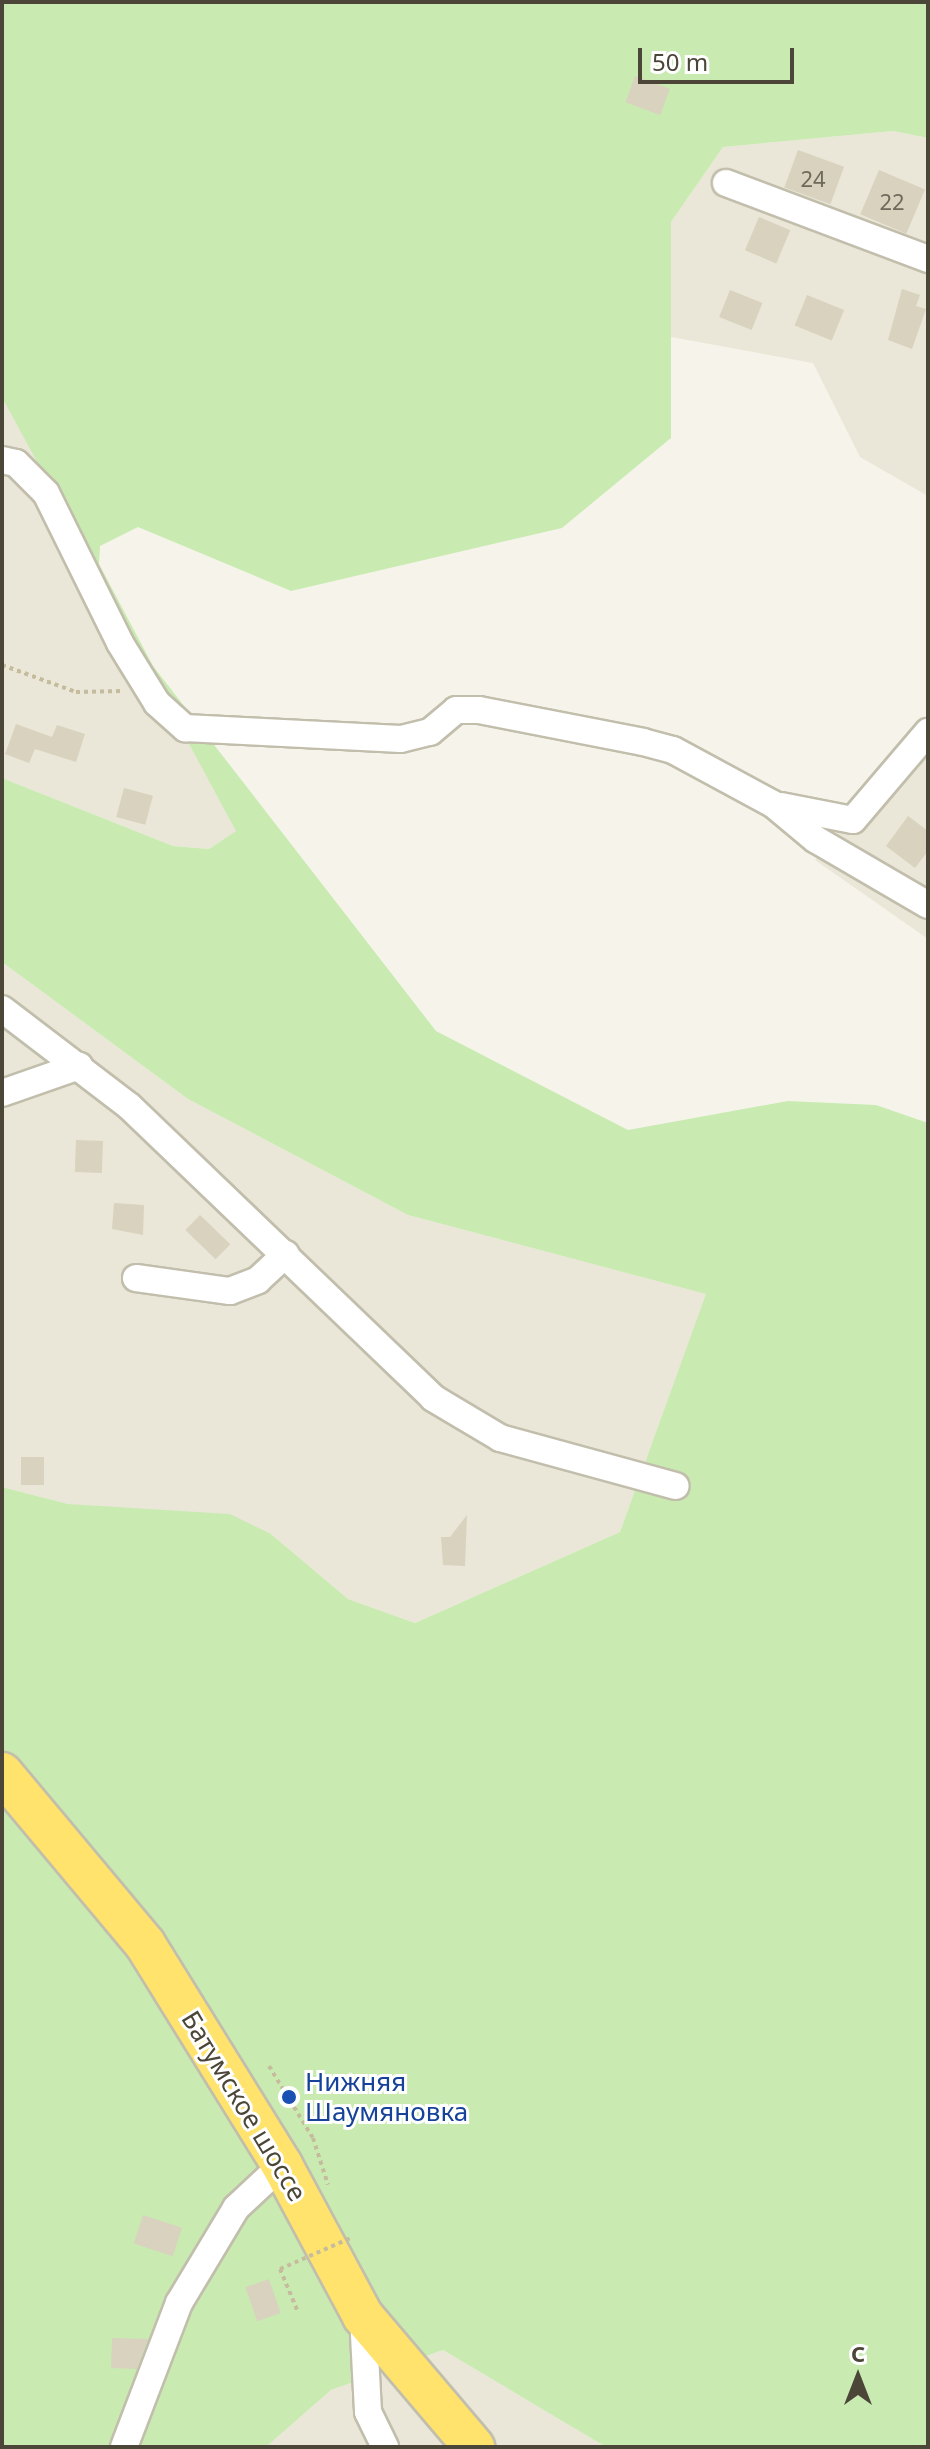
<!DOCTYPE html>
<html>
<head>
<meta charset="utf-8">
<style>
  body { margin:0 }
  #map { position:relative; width:930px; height:2449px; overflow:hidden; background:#f6f4ea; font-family:"Noto Sans",sans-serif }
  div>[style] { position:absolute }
  .residential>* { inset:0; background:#eae7d8 }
  .green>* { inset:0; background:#c9ebb2 }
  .building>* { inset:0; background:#d8d2bf; transform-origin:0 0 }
  .path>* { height:4px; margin-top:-2px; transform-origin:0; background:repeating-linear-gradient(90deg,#c5bc9d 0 4px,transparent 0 8px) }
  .roads { filter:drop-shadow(2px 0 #c2beac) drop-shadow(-2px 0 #c2beac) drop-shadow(0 2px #c2beac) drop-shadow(0 -2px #c2beac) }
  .minor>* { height:26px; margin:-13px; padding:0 13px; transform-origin:13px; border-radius:13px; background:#fff }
  .highway>* { height:40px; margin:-20px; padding:0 20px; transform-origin:20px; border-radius:20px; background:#ffe36c }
  .path-bridge>* { height:4px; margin-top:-2px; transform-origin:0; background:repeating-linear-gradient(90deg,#c5bc9d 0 4px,transparent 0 8px) }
  .dots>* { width:22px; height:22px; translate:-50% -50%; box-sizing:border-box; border:4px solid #fff; border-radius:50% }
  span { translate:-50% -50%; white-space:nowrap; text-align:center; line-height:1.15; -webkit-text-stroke:6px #fff; paint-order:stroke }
  .number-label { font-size:22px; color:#6e695a }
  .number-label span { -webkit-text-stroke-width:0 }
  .transit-label { font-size:26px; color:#164399 }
  .left { translate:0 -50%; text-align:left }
  .street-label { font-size:26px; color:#4b4638 }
  .frame { position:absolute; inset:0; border:4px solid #4b4638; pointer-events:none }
  .north { position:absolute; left:818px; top:2337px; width:80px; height:80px; -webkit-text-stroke:6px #fff; paint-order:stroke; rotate:0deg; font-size:22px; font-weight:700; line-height:32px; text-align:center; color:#4b4638 }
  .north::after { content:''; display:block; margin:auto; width:28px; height:36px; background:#4b4638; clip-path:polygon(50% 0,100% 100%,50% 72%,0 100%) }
  .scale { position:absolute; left:638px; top:48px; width:156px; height:36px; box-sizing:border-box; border:4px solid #4b4638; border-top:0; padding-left:10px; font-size:24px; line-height:28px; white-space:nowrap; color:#4b4638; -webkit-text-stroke:6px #fff; paint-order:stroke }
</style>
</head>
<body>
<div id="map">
  <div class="residential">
    <i style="clip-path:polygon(893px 131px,928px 138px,928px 496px,860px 457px,813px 363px,671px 337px,671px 222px,723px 147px)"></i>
    <i style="clip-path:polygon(2px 390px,237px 831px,209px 849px,173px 846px,2px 778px)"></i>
    <i style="clip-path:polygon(928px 714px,928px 939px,815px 860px)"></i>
    <i style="clip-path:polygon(2px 962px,188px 1099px,408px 1215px,707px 1294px,620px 1532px,415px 1623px,348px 1599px,271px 1534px,68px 1504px,2px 1487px)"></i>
    <i style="clip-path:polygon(443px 2350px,606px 2447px,266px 2447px,331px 2390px)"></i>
  </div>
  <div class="green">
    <i style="clip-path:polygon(2px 2px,928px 2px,928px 138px,893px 131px,723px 147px,671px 222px,671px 438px,562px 528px,291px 591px,138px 527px,100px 546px,99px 564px,153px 666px,436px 1031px,628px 1130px,788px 1101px,876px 1105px,928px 1123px,928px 2447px,606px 2447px,443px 2350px,331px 2390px,266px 2447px,2px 2447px,2px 1487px,68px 1504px,230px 1514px,271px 1534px,348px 1599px,415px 1623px,620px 1532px,706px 1294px,408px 1215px,188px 1099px,2px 962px,2px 778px,173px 846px,209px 849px,236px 831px,2px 397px)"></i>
  </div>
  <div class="building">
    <i style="left:635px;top:76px;width:37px;height:28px;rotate:20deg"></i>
    <i style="left:798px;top:150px;width:49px;height:40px;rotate:20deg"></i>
    <i style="left:879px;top:170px;width:50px;height:48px;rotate:23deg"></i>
    <i style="left:759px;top:217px;width:34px;height:36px;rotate:23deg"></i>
    <i style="clip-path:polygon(902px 289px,920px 295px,916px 306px,926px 309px,912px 349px,888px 340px)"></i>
    <i style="left:730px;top:290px;width:35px;height:29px;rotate:22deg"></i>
    <i style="left:807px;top:295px;width:40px;height:33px;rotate:22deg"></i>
    <i style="clip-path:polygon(16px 724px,52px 737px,57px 725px,85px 734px,76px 762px,35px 749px,29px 763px,5px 754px)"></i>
    <i style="left:124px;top:788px;width:30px;height:30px;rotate:15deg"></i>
    <i style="clip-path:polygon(908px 816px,928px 831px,928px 851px,915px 868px,886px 846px)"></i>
    <i style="left:76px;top:1140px;width:27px;height:32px;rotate:2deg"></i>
    <i style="clip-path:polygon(114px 1203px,144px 1205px,143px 1235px,112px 1229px)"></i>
    <i style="left:200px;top:1215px;width:42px;height:21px;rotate:44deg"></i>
    <i style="left:21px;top:1457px;width:23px;height:28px"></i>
    <i style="clip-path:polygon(467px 1515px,465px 1566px,443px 1565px,441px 1537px,450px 1537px)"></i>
    <i style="left:143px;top:2215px;width:41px;height:30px;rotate:18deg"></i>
    <i style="left:269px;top:2279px;width:36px;height:25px;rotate:71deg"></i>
    <i style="clip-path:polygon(112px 2338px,148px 2339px,137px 2369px,111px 2368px)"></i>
  </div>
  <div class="path">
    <i style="left:2px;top:665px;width:79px;rotate:20deg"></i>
    <i style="left:76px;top:692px;width:47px;rotate:-1.2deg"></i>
    <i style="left:269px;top:2066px;width:84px;rotate:58.6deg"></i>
    <i style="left:313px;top:2138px;width:49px;rotate:72.3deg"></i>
    <i style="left:280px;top:2269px;width:47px;rotate:67.3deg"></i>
  </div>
  <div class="roads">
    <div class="minor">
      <i style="left:726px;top:183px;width:216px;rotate:20.6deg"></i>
      <i style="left:2px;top:460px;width:14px;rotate:12deg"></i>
      <i style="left:16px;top:463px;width:42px;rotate:45deg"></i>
      <i style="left:46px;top:493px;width:167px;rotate:63.7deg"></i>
      <i style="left:120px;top:643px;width:70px;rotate:58.3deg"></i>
      <i style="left:157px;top:703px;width:38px;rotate:42deg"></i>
      <i style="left:185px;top:728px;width:216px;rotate:2.9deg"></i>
      <i style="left:401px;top:739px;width:30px;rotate:-14deg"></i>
      <i style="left:430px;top:732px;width:34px;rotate:-40deg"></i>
      <i style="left:456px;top:710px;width:23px"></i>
      <i style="left:479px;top:710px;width:167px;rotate:11deg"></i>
      <i style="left:643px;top:742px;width:31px;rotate:15deg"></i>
      <i style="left:673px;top:750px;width:114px;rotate:28.4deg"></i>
      <i style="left:773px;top:804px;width:55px;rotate:39.8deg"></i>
      <i style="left:815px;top:839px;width:131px;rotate:30.3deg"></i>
      <i style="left:781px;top:806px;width:73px;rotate:11deg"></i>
      <i style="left:853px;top:820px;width:116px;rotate:-49.6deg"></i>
      <i style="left:2px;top:1009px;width:160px;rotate:37.4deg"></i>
      <i style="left:129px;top:1106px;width:422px;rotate:43.8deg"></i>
      <i style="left:433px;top:1398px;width:78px;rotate:30.8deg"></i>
      <i style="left:500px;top:1438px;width:182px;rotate:15.3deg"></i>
      <i style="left:2px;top:1093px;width:82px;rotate:-19.3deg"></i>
      <i style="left:136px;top:1278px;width:95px;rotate:7.9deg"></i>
      <i style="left:230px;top:1291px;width:30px;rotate:-21deg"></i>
      <i style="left:258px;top:1280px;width:38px;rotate:-43deg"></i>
      <i style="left:363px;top:2316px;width:96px;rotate:87deg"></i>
      <i style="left:368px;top:2412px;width:39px;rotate:64deg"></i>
      <i style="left:124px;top:2447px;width:154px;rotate:-69.1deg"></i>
      <i style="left:179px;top:2303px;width:111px;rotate:-59deg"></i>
      <i style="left:236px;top:2208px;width:63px;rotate:-43.1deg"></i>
    </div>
    <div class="highway">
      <i style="left:2px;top:1773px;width:223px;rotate:50.1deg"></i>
      <i style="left:145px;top:1944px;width:260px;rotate:58.2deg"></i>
      <i style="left:282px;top:2165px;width:171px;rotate:61.8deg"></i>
      <i style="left:363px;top:2316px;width:172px;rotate:49.7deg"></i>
    </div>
  </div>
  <div class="path-bridge">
    <i style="left:280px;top:2269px;width:80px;rotate:-23.7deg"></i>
  </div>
  <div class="dots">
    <i style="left:289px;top:2097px;background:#1a4fb4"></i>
  </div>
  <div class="number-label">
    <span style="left:813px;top:179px">24</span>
    <span style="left:892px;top:202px">22</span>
  </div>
  <div class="transit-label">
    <span class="left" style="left:305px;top:2097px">Нижняя<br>Шаумяновка</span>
  </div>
  <div class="street-label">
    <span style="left:244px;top:2106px;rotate:59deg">Батумское шоссе</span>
  </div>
  <div class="frame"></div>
  <div class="north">С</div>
  <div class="scale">50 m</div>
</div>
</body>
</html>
